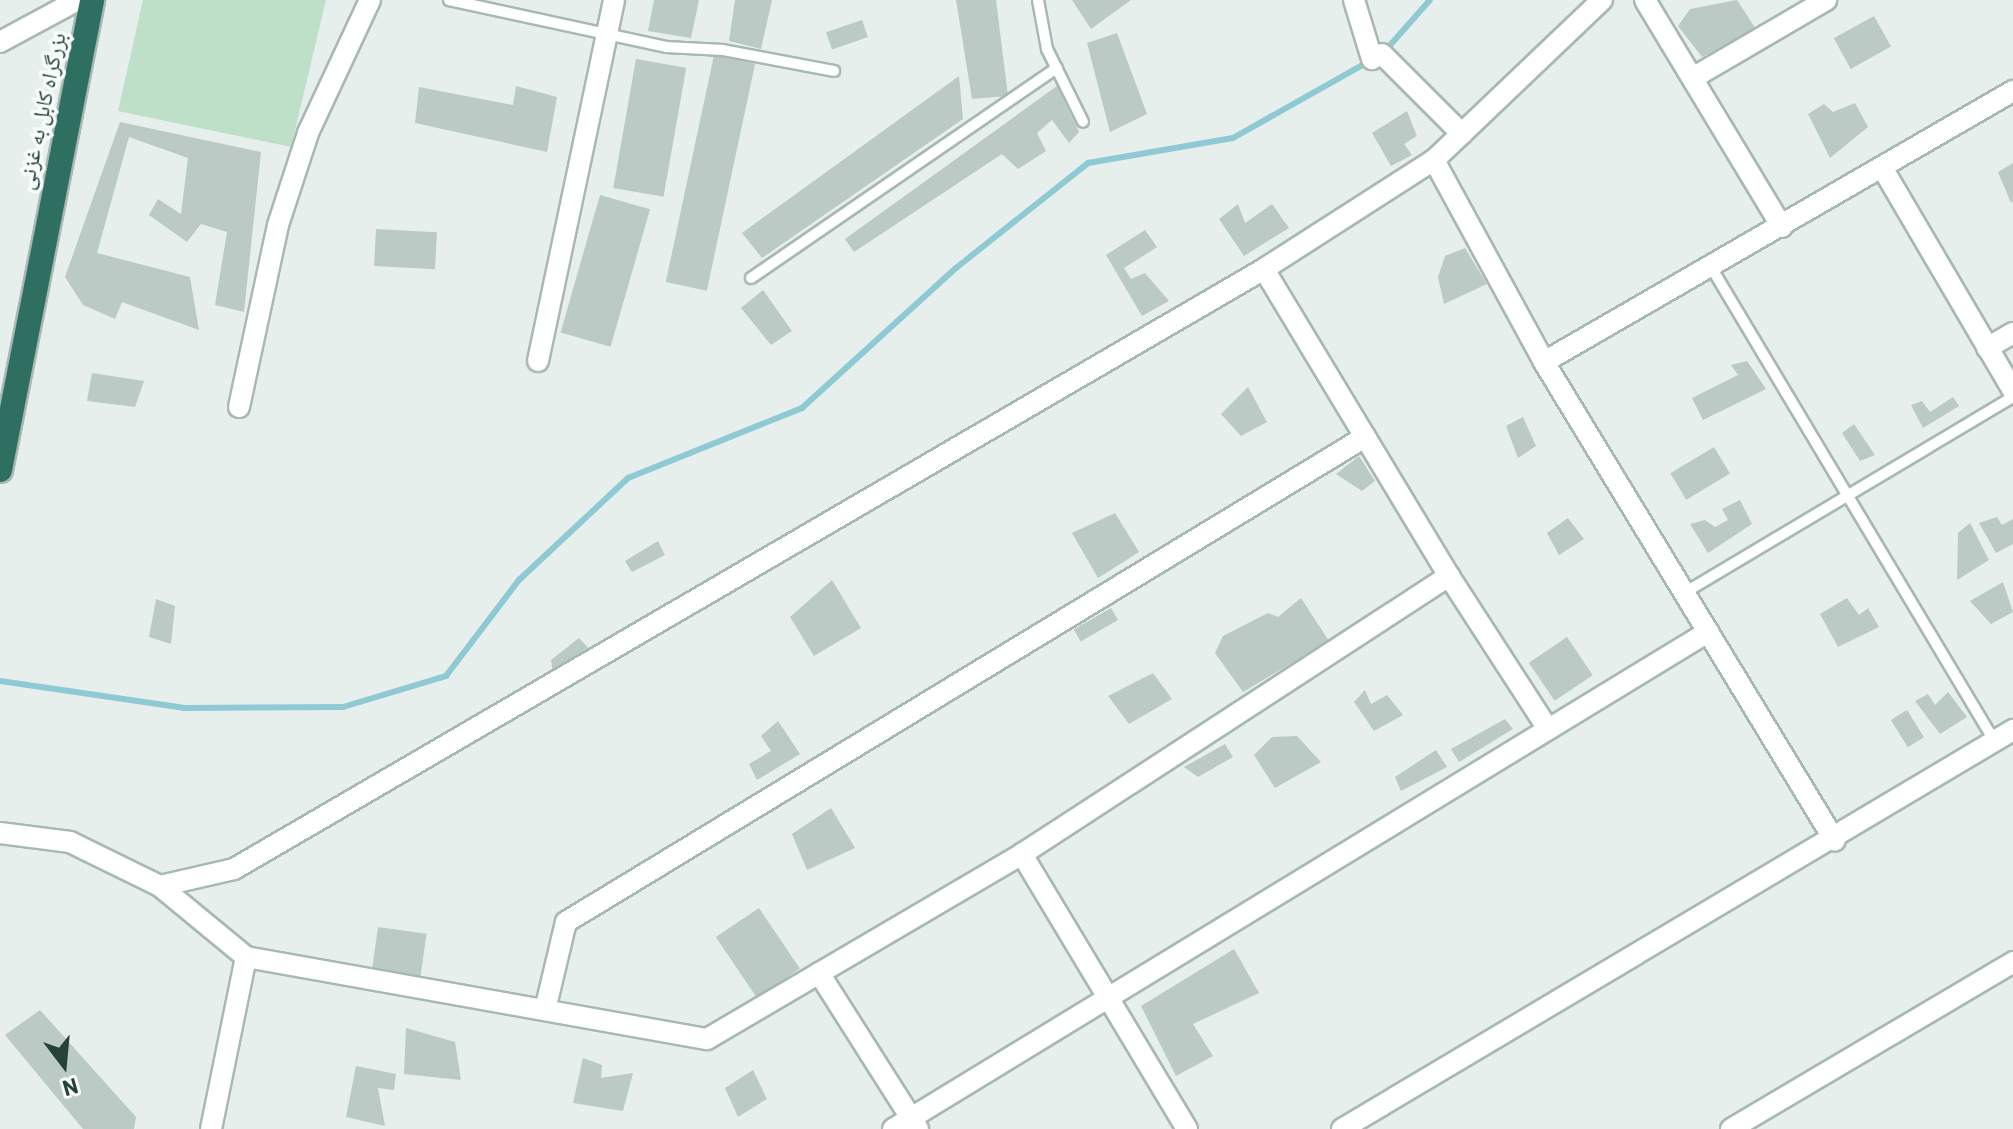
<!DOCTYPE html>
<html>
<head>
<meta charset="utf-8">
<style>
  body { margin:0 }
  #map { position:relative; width:2013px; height:1129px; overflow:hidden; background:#e6efeb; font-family:Barlow,"Noto Naskh Arabic",sans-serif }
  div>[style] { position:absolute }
  .green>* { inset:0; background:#bfe0c8 }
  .stream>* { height:6px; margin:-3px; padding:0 3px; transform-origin:3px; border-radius:3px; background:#8ec9d4 }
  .building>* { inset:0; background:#bbcac4; transform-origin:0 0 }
  .roads { filter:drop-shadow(2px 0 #a8b8b2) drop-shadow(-2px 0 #a8b8b2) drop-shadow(0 2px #a8b8b2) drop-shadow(0 -2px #a8b8b2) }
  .lane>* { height:10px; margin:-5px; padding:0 5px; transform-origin:5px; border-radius:5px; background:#fff }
  .street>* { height:20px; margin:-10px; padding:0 10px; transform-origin:10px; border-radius:10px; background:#fff }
  .highway>* { height:24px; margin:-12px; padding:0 12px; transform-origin:12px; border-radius:12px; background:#2f6f62 }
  span { translate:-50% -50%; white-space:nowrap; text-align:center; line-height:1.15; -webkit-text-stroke:7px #f7fbf9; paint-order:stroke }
  .street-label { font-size:22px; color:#24423a }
  .north { position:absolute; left:24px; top:1025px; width:80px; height:80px; -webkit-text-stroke:6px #f7fbf9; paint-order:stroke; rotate:164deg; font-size:22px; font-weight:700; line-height:32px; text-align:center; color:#24423a }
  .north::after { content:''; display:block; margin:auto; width:28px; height:36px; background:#24423a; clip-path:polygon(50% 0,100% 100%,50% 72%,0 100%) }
</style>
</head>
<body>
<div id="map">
  <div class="green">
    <i style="clip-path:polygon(143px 0,326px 0,291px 147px,118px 111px)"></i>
  </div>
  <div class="stream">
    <i style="left:1384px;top:52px;width:69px;rotate:-48.5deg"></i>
    <i style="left:0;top:681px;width:187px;rotate:8.3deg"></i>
    <i style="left:185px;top:708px;width:158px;rotate:-0.4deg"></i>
    <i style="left:343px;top:707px;width:108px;rotate:-16.8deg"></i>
    <i style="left:446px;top:676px;width:121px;rotate:-52.8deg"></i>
    <i style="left:519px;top:580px;width:149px;rotate:-43.1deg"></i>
    <i style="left:628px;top:478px;width:188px;rotate:-21.9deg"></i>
    <i style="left:802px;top:408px;width:208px;rotate:-42.3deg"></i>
    <i style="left:956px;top:268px;width:169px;rotate:-38.5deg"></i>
    <i style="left:1088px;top:163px;width:147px;rotate:-9.8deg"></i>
    <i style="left:1233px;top:138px;width:155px;rotate:-29.4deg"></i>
  </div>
  <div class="building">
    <i style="clip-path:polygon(654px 0,699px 0,691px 38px,648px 31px)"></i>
    <i style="clip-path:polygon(735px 0,772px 0,761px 49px,729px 41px)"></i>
    <i style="clip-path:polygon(956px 0,996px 0,1008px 96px,972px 99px)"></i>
    <i style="clip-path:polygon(1072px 0,1131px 0,1091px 29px)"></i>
    <i style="clip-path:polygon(1737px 0,1756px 29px,1702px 57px,1678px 26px,1690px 9px)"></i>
    <i style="left:1874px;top:16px;width:35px;height:46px;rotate:61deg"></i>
    <i style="left:862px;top:20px;width:18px;height:38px;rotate:71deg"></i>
    <i style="clip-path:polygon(1117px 33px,1147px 114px,1110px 132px,1087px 43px)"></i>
    <i style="left:714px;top:55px;width:42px;height:232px;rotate:12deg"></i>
    <i style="left:636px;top:59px;width:51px;height:131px;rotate:10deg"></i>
    <i style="clip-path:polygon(959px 76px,963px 119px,762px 258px,742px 233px)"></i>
    <i style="clip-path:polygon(516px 86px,557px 97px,547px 152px,415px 123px,419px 87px,513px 105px)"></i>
    <i style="clip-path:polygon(1057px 86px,1079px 132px,1069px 143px,1052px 120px,1037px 133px,1046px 151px,1018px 169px,1002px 154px,854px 252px,845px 239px)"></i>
    <i style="clip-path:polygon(1855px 103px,1868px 127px,1830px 158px,1808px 114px,1824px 104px,1833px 112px)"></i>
    <i style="clip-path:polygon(1407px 111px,1417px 136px,1404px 144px,1412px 155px,1391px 166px,1372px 133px)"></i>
    <i style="clip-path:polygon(120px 122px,261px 152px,244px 312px,215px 305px,227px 232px,201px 224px,187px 242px,149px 215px,158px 199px,181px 214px,188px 158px,129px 137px,97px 253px,190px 277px,199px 330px,122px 302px,115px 319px,83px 305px,65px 277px)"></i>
    <i style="clip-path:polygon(2013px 163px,2013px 201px,2011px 203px,1998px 172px)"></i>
    <i style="left:600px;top:195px;width:52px;height:143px;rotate:16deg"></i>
    <i style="clip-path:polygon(1238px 204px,1245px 223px,1272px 204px,1289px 228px,1244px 256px,1219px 219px)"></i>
    <i style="left:376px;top:229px;width:61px;height:37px;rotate:3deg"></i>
    <i style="clip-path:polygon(1145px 230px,1157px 247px,1124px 268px,1131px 279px,1145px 273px,1169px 301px,1142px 316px,1106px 255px)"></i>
    <i style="clip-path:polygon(1465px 248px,1487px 284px,1444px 304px,1438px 277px,1445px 256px)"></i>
    <i style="clip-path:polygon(763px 290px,792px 331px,771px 345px,741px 308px)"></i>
    <i style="clip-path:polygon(1747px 361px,1766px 389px,1703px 420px,1692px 398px,1738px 375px,1731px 365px)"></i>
    <i style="clip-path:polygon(92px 373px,144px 381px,135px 407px,87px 401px)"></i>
    <i style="clip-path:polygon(1248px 387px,1267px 422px,1241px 436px,1221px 414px)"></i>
    <i style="clip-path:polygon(1953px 397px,1959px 406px,1923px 428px,1911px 405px,1922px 401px,1930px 412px)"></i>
    <i style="clip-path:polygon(1523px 417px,1536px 446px,1518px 458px,1506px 426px)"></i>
    <i style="clip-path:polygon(1854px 424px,1875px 455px,1860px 461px,1842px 433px)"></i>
    <i style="left:1714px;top:447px;width:31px;height:51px;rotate:59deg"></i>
    <i style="clip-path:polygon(1359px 456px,1375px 481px,1362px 491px,1336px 474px)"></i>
    <i style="clip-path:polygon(1740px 500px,1752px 524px,1708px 553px,1690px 524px,1705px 520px,1715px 527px,1728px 520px,1722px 509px)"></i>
    <i style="clip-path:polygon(1115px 513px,1139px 552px,1098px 578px,1072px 533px)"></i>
    <i style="clip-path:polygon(1997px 517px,2002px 525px,2013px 519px,2013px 544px,1996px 553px,1979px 523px)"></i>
    <i style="clip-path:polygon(1568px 518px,1584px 539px,1559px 555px,1547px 533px)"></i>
    <i style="clip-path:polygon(1970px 523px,1989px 560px,1957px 580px,1958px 533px)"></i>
    <i style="clip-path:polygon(658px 541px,665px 555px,632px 572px,625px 561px)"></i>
    <i style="clip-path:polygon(832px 580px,861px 628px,814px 656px,790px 617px)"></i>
    <i style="clip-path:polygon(2003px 582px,2013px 612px,1991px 624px,1970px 601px)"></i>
    <i style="clip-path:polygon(1301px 598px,1329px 641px,1243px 692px,1215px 653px,1223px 636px,1268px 613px,1278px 617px)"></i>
    <i style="clip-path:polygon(1847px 598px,1859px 615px,1868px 608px,1879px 627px,1838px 647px,1820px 614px)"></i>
    <i style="clip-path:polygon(156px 599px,175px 606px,171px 644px,149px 637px)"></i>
    <i style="left:1111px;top:608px;width:14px;height:43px;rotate:60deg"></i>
    <i style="left:1567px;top:637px;width:46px;height:46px;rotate:56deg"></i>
    <i style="clip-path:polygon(579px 638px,594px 654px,554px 682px,551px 660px)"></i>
    <i style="clip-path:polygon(1153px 673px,1172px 699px,1129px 724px,1108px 696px)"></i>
    <i style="clip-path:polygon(1365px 690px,1371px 704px,1387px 695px,1403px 715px,1374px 731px,1354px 702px)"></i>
    <i style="clip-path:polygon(1948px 692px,1967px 717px,1940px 734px,1915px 701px,1928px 694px,1935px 705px)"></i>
    <i style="left:1907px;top:710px;width:32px;height:19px;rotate:58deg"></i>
    <i style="clip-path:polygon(1505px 719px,1513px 729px,1459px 762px,1451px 749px)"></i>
    <i style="clip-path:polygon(778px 721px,800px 754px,757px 780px,749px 764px,771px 751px,761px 736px)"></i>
    <i style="clip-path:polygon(1297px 736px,1321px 762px,1275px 788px,1254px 755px,1272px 737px)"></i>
    <i style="clip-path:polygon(1225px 744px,1233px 757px,1198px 777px,1184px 767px)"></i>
    <i style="clip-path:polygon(1436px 750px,1447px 767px,1401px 791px,1395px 777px)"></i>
    <i style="clip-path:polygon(831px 808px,855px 848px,807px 870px,792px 834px)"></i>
    <i style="left:759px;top:908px;width:73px;height:52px;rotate:56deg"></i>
    <i style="left:378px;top:927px;width:49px;height:43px;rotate:8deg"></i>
    <i style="clip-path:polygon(1234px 949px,1259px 993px,1193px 1024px,1213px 1056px,1176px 1076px,1141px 1006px)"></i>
    <i style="clip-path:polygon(40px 1010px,136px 1117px,134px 1129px,83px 1129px,5px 1035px)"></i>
    <i style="clip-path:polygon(406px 1028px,455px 1042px,461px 1080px,404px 1074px)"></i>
    <i style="clip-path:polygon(583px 1058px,602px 1065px,601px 1078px,633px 1073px,623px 1111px,573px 1103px)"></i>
    <i style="clip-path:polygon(356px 1066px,396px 1074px,394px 1090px,378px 1088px,385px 1126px,346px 1117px)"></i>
    <i style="clip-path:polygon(753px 1070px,767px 1099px,738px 1117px,725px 1088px)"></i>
  </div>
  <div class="roads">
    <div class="lane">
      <i style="left:449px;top:0;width:222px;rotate:12.2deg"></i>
      <i style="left:666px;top:47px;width:57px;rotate:3deg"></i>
      <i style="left:723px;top:50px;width:113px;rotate:10.7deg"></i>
      <i style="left:1038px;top:0;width:50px;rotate:79.6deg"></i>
      <i style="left:1047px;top:49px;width:81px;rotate:63.7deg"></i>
      <i style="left:1711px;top:267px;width:553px;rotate:59.13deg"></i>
      <i style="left:751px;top:278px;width:371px;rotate:-34.5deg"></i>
      <i style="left:1684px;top:593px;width:383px;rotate:-30.8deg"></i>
    </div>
    <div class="street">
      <i style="left:1354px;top:0;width:62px;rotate:73deg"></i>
      <i style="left:1645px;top:0;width:265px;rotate:58.9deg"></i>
      <i style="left:0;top:42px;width:89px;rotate:-28.3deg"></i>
      <i style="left:1382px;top:54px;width:113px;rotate:45deg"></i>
      <i style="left:1696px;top:76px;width:151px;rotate:-30.3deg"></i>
      <i style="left:1434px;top:160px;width:230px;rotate:61.4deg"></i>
      <i style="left:1544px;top:362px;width:560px;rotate:58.72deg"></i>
      <i style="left:1883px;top:169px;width:257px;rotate:59.6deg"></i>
      <i style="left:1987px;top:348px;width:30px;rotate:-30deg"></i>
      <i style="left:538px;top:361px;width:369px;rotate:-78.1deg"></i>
      <i style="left:1544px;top:362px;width:542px;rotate:-30.02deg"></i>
      <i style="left:239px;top:407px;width:186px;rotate:-77.9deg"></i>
      <i style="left:278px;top:225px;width:97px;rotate:-71.9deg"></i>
      <i style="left:308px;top:133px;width:147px;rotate:-65deg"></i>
      <i style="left:1449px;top:576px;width:358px;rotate:-121.1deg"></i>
      <i style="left:1264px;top:269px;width:202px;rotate:-32.7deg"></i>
      <i style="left:1434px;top:160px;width:232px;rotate:-43.6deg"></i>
      <i style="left:0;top:833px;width:71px;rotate:7.3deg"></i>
      <i style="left:70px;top:842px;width:100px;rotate:26.1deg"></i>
      <i style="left:246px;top:957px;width:112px;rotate:-140.5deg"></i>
      <i style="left:160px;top:886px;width:76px;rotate:-12.9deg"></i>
      <i style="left:234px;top:869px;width:1192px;rotate:-30.22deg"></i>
      <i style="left:819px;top:973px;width:185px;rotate:57.6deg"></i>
      <i style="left:545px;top:1010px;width:90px;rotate:-76.6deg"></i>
      <i style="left:566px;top:922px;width:935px;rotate:-31.26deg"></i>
      <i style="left:211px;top:1129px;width:176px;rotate:-78.5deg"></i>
      <i style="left:246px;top:957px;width:468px;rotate:10.1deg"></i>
      <i style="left:707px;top:1039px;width:365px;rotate:-30.4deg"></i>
      <i style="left:893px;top:1129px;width:955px;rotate:-31.38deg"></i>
      <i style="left:1187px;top:1129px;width:321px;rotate:-121deg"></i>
      <i style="left:1022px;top:854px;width:510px;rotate:-33.07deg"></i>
      <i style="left:1449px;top:576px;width:182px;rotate:57.1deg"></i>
      <i style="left:1342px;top:1129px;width:781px;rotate:-30.74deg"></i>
      <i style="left:1731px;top:1129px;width:328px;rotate:-30.6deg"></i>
    </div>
    <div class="highway">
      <i style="left:0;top:470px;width:479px;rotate:-78.9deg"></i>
    </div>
  </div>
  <div class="street-label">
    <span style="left:41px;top:111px;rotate:-78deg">بزرگراه کابل به غزنی</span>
  </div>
  <div class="north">N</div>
</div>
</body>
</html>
